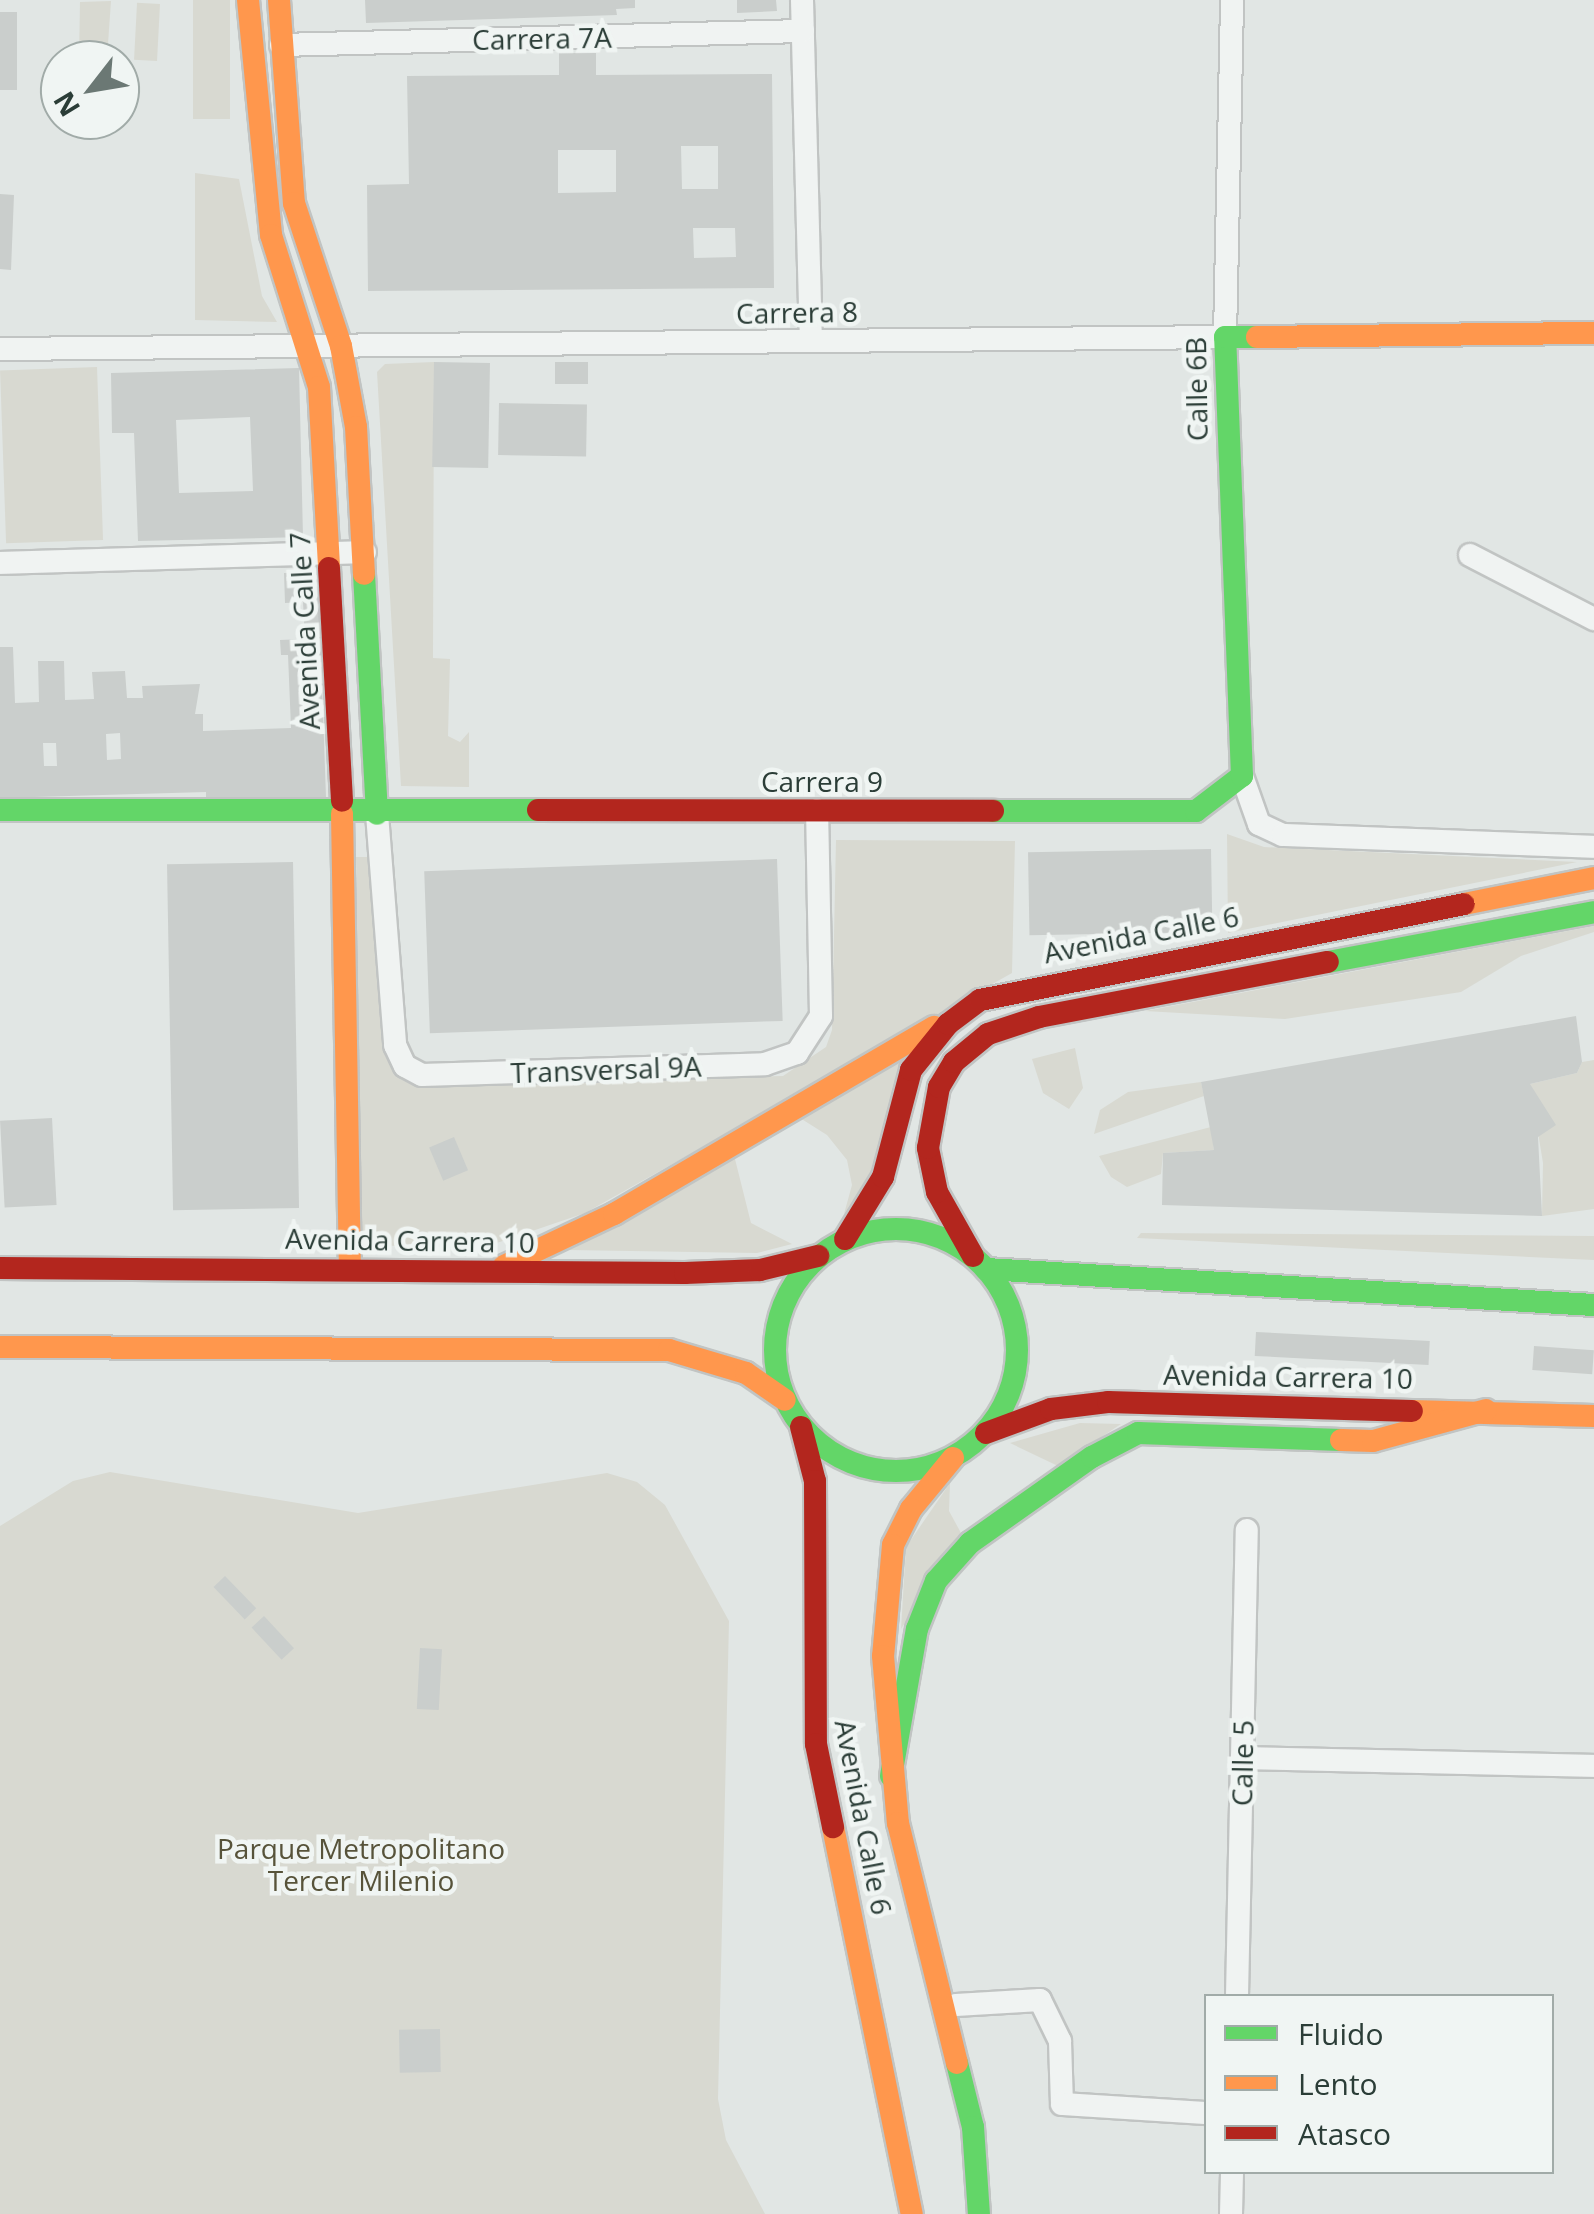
<!DOCTYPE html>
<html>
<head>
<meta charset="utf-8">
<style>
  body { margin:0 }
  #map { position:relative; width:1594px; height:2214px; overflow:hidden; background:#e1e6e4; font-family:"Open Sans",sans-serif }
  div>[style] { position:absolute }
  .green>* { inset:0; background:#d8d9d1; transform-origin:0 0 }
  .building>* { inset:0; background:#cacecc; transform-origin:0 0 }
  .roads { filter:drop-shadow(2px 0 #c1c4c3) drop-shadow(-2px 0 #c1c4c3) drop-shadow(0 2px #c1c4c3) drop-shadow(0 -2px #c1c4c3) }
  .street>* { height:22px; margin:-11px; padding:0 11px; transform-origin:11px; border-radius:11px; background:#f0f3f2 }
  .fast>* { height:22px; margin:-11px; padding:0 11px; transform-origin:11px; border-radius:11px; background:#63d668 }
  .fast>.ring { margin:-11px; padding:0; box-sizing:content-box; background:none; border:22px solid #63d668; border-radius:50% }
  .slow>* { height:22px; margin:-11px; padding:0 11px; transform-origin:11px; border-radius:11px; background:#ff974d }
  .jam>* { height:22px; margin:-11px; padding:0 11px; transform-origin:11px; border-radius:11px; background:#b3261e }
  span { translate:-50% -50%; white-space:nowrap; text-align:center; line-height:1.15; -webkit-text-stroke:9px #f0f5f3; paint-order:stroke }
  .street-label { font-size:28px; color:#2b3d37 }
  .park-label { font-size:28px; color:#57533a }
  .legend { position:absolute; left:1204px; top:1994px; width:350px; height:180px; box-sizing:border-box; background:#f0f5f3; border:2px solid #a1aba8; margin:0; padding:12px 18px; list-style:none; font-size:30px; color:#2b3d37 }
  .legend li { display:flex; align-items:center; gap:20px; height:50px }
  .legend b { width:50px; border:2px solid #a1aba8 }
  .north { position:absolute; left:40px; top:40px; width:100px; height:100px; box-sizing:border-box; background:#f0f5f3; border:2px solid #a1aba8; border-radius:50%; rotate:239deg; font-size:28px; font-weight:700; line-height:40px; text-align:center; color:#2b3d37 }
  .north::after { content:''; display:block; margin:auto; width:35px; height:45px; background:#6b7874; clip-path:polygon(50% 0,100% 100%,50% 72%,0 100%) }
</style>
</head>
<body>
<div id="map">
  <div class="green">
    <i style="left:193px;top:0;width:37px;height:119px"></i>
    <i style="clip-path:polygon(111px 1px,107px 58px,79px 59px,80px 2px)"></i>
    <i style="left:160px;top:4px;width:57px;height:23px;rotate:93deg"></i>
    <i style="clip-path:polygon(195px 173px,239px 179px,262px 296px,277px 322px,195px 320px)"></i>
    <i style="clip-path:polygon(434px 362px,433px 658px,450px 659px,448px 736px,460px 742px,469px 732px,469px 787px,401px 786px,377px 372px,385px 364px)"></i>
    <i style="left:97px;top:367px;width:173px;height:97px;rotate:88deg"></i>
    <i style="clip-path:polygon(1227px 834px,1264px 847px,1577px 862px,1228px 933px)"></i>
    <i style="clip-path:polygon(836px 840px,1015px 841px,1012px 973px,585px 1213px,482px 1248px,362px 1245px,356px 857px,371px 857px,401px 1077px,411px 1084px,783px 1076px,826px 1047px,832px 1030px)"></i>
    <i style="clip-path:polygon(1594px 926px,1594px 932px,1521px 956px,1461px 992px,1285px 1019px,1145px 1011px)"></i>
    <i style="clip-path:polygon(1075px 1048px,1083px 1088px,1069px 1109px,1043px 1093px,1032px 1059px)"></i>
    <i style="clip-path:polygon(901px 1060px,873px 1168px,844px 1214px,852px 1185px,847px 1160px,827px 1135px,800px 1118px)"></i>
    <i style="clip-path:polygon(1594px 1060px,1594px 1209px,1542px 1216px,1543px 1163px,1530px 1084px,1577px 1073px,1582px 1062px)"></i>
    <i style="clip-path:polygon(1201px 1082px,1204px 1096px,1094px 1134px,1100px 1110px,1128px 1092px)"></i>
    <i style="clip-path:polygon(1211px 1127px,1214px 1150px,1163px 1153px,1161px 1174px,1127px 1187px,1111px 1177px,1099px 1156px)"></i>
    <i style="clip-path:polygon(734px 1155px,751px 1223px,792px 1244px,757px 1253px,568px 1250px)"></i>
    <i style="clip-path:polygon(1141px 1233px,1594px 1236px,1594px 1260px,1137px 1238px)"></i>
    <i style="clip-path:polygon(1080px 1423px,1121px 1424px,1058px 1466px,1010px 1443px)"></i>
    <i style="clip-path:polygon(110px 1472px,358px 1513px,607px 1473px,637px 1482px,665px 1505px,729px 1621px,718px 2099px,726px 2140px,765px 2214px,0 2214px,0 1526px,73px 1481px)"></i>
    <i style="clip-path:polygon(950px 1483px,949px 1511px,961px 1533px,901px 1629px,906px 1547px)"></i>
  </div>
  <div class="building">
    <i style="clip-path:polygon(365px 0,635px 0,635px 8px,616px 9px,617px 15px,366px 23px)"></i>
    <i style="clip-path:polygon(737px 0,776px 0,777px 11px,737px 13px)"></i>
    <i style="left:0;top:12px;width:17px;height:78px"></i>
    <i style="clip-path:polygon(evenodd,559px 53px,596px 53px,596px 75px,772px 74px,774px 288px,368px 291px,367px 185px,409px 184px,407px 76px,559px 75px,559px 53px,681px 146px,718px 146px,718px 189px,682px 189px,681px 146px,559px 53px,558px 150px,616px 150px,616px 192px,558px 193px,558px 150px,559px 53px,693px 228px,735px 228px,736px 257px,694px 258px,693px 228px)"></i>
    <i style="clip-path:polygon(0 194px,14px 195px,11px 270px,0 269px)"></i>
    <i style="left:434px;top:362px;width:56px;height:105px;rotate:1deg"></i>
    <i style="left:555px;top:362px;width:33px;height:22px"></i>
    <i style="clip-path:polygon(evenodd,299px 368px,303px 537px,138px 541px,134px 433px,112px 433px,111px 373px,299px 368px,250px 417px,253px 491px,179px 493px,176px 420px,250px 417px)"></i>
    <i style="left:499px;top:403px;width:88px;height:52px;rotate:1deg"></i>
    <i style="clip-path:polygon(evenodd,318px 572px,326px 797px,206px 801px,206px 792px,0 798px,0 647px,13px 647px,15px 703px,39px 702px,38px 661px,64px 661px,65px 700px,94px 699px,92px 672px,125px 671px,127px 698px,143px 698px,142px 686px,200px 684px,195px 714px,203px 714px,203px 731px,291px 728px,288px 655px,281px 655px,280px 640px,305px 639px,303px 602px,285px 603px,284px 573px,318px 572px,120px 733px,121px 759px,107px 760px,106px 734px,120px 733px,318px 572px,43px 743px,56px 743px,57px 766px,44px 766px,43px 743px)"></i>
    <i style="left:1211px;top:849px;width:83px;height:183px;rotate:89deg"></i>
    <i style="left:777px;top:859px;width:162px;height:353px;rotate:88deg"></i>
    <i style="left:293px;top:862px;width:346px;height:126px;rotate:89deg"></i>
    <i style="clip-path:polygon(1576px 1016px,1582px 1062px,1577px 1073px,1530px 1084px,1556px 1125px,1538px 1137px,1542px 1216px,1162px 1205px,1163px 1153px,1214px 1150px,1201px 1082px)"></i>
    <i style="left:52px;top:1118px;width:87px;height:52px;rotate:87deg"></i>
    <i style="left:454px;top:1137px;width:36px;height:27px;rotate:67deg"></i>
    <i style="left:1256px;top:1332px;width:174px;height:24px;rotate:3deg"></i>
    <i style="left:1534px;top:1346px;width:60px;height:24px;rotate:4deg"></i>
    <i style="left:225px;top:1576px;width:45px;height:16px;rotate:46deg"></i>
    <i style="left:264px;top:1616px;width:44px;height:17px;rotate:47deg"></i>
    <i style="left:420px;top:1648px;width:22px;height:61px;rotate:3deg"></i>
    <i style="left:440px;top:2029px;width:43px;height:41px;rotate:89deg"></i>
  </div>
  <div class="roads">
    <div class="street">
      <i style="left:802px;top:0;width:341px;rotate:88.5deg"></i>
      <i style="left:281px;top:45px;width:522px;rotate:-1.54deg"></i>
      <i style="left:0;top:349px;width:1225px;rotate:-0.56deg"></i>
      <i style="left:1225px;top:337px;width:337px;rotate:-88.8deg"></i>
      <i style="left:1470px;top:555px;width:140px;rotate:27.3deg"></i>
      <i style="left:0;top:563px;width:365px;rotate:-1.7deg"></i>
      <i style="left:1242px;top:776px;width:51px;rotate:70.5deg"></i>
      <i style="left:1259px;top:824px;width:26px;rotate:25deg"></i>
      <i style="left:1283px;top:835px;width:311px;rotate:2.2deg"></i>
      <i style="left:377px;top:814px;width:232px;rotate:85.5deg"></i>
      <i style="left:395px;top:1045px;width:23px;rotate:65deg"></i>
      <i style="left:405px;top:1066px;width:19px;rotate:28deg"></i>
      <i style="left:422px;top:1075px;width:343px;rotate:-1.8deg"></i>
      <i style="left:765px;top:1064px;width:34px;rotate:-19deg"></i>
      <i style="left:797px;top:1053px;width:44px;rotate:-57deg"></i>
      <i style="left:821px;top:1016px;width:206px;rotate:-91.1deg"></i>
      <i style="left:1242px;top:1758px;width:352px;rotate:1.3deg"></i>
      <i style="left:1237px;top:1996px;width:466px;rotate:-88.8deg"></i>
      <i style="left:956px;top:2005px;width:84px;rotate:-3.4deg"></i>
      <i style="left:1040px;top:2000px;width:46px;rotate:64deg"></i>
      <i style="left:1060px;top:2041px;width:63px;rotate:88.2deg"></i>
      <i style="left:1062px;top:2104px;width:144px;rotate:3.6deg"></i>
      <i style="left:1231px;top:2214px;width:42px;rotate:-88.6deg"></i>
    </div>
    <div class="fast">
      <i style="left:364px;top:574px;width:240px;rotate:86.9deg"></i>
      <i style="left:0;top:810px;width:538px"></i>
      <i style="left:993px;top:811px;width:203px"></i>
      <i style="left:1196px;top:811px;width:58px;rotate:-37.3deg"></i>
      <i style="left:1242px;top:776px;width:439px;rotate:-92.2deg"></i>
      <i style="left:1225px;top:337px;width:32px"></i>
      <i style="left:1328px;top:962px;width:271px;rotate:-10.6deg"></i>
      <i class="ring" style="left:775px;top:1229px;width:220px;height:220px"></i>
      <i style="left:986px;top:1269px;width:609px;rotate:3.39deg"></i>
      <i style="left:891px;top:1776px;width:149px;rotate:-80deg"></i>
      <i style="left:917px;top:1629px;width:52px;rotate:-68.4deg"></i>
      <i style="left:936px;top:1581px;width:51px;rotate:-48.2deg"></i>
      <i style="left:970px;top:1543px;width:149px;rotate:-35.2deg"></i>
      <i style="left:1092px;top:1457px;width:52px;rotate:-27.6deg"></i>
      <i style="left:1138px;top:1433px;width:203px;rotate:2deg"></i>
      <i style="left:957px;top:2063px;width:66px;rotate:76deg"></i>
      <i style="left:973px;top:2127px;width:87px;rotate:86.1deg"></i>
    </div>
    <div class="slow">
      <i style="left:248px;top:0;width:236px;rotate:84.4deg"></i>
      <i style="left:271px;top:235px;width:159px;rotate:72.5deg"></i>
      <i style="left:319px;top:387px;width:181px;rotate:86.8deg"></i>
      <i style="left:279px;top:0;width:204px;rotate:85.8deg"></i>
      <i style="left:294px;top:203px;width:151px;rotate:71.8deg"></i>
      <i style="left:341px;top:346px;width:82px;rotate:79.5deg"></i>
      <i style="left:356px;top:427px;width:147px;rotate:86.9deg"></i>
      <i style="left:1257px;top:337px;width:337px;rotate:-0.7deg"></i>
      <i style="left:342px;top:814px;width:454px;rotate:89deg"></i>
      <i style="left:1464px;top:904px;width:133px;rotate:-11.3deg"></i>
      <i style="left:504px;top:1266px;width:122px;rotate:-25.3deg"></i>
      <i style="left:614px;top:1214px;width:371px;rotate:-30.3deg"></i>
      <i style="left:0;top:1347px;width:669px;rotate:0.26deg"></i>
      <i style="left:669px;top:1350px;width:80px;rotate:16.6deg"></i>
      <i style="left:746px;top:1373px;width:47px;rotate:34.7deg"></i>
      <i style="left:1412px;top:1411px;width:182px;rotate:1.6deg"></i>
      <i style="left:1341px;top:1440px;width:32px;rotate:2deg"></i>
      <i style="left:1373px;top:1441px;width:117px;rotate:-15.3deg"></i>
      <i style="left:953px;top:1458px;width:66px;rotate:129.5deg"></i>
      <i style="left:911px;top:1509px;width:40px;rotate:116.6deg"></i>
      <i style="left:893px;top:1545px;width:111px;rotate:95.1deg"></i>
      <i style="left:883px;top:1656px;width:168px;rotate:84.9deg"></i>
      <i style="left:898px;top:1823px;width:247px;rotate:76.2deg"></i>
      <i style="left:833px;top:1827px;width:395px;rotate:78.5deg"></i>
    </div>
    <div class="jam">
      <i style="left:329px;top:568px;width:233px;rotate:86.8deg"></i>
      <i style="left:538px;top:810px;width:455px;rotate:0.1deg"></i>
      <i style="left:845px;top:1239px;width:73px;rotate:-58.5deg"></i>
      <i style="left:883px;top:1177px;width:111px;rotate:-75.3deg"></i>
      <i style="left:911px;top:1070px;width:59px;rotate:-51.2deg"></i>
      <i style="left:948px;top:1024px;width:40px;rotate:-37deg"></i>
      <i style="left:980px;top:1000px;width:493px;rotate:-11.2deg"></i>
      <i style="left:973px;top:1256px;width:73px;rotate:-119.4deg"></i>
      <i style="left:937px;top:1192px;width:45px;rotate:-101.6deg"></i>
      <i style="left:928px;top:1148px;width:62px;rotate:-79.8deg"></i>
      <i style="left:939px;top:1087px;width:29px;rotate:-59deg"></i>
      <i style="left:954px;top:1062px;width:44px;rotate:-39.5deg"></i>
      <i style="left:988px;top:1034px;width:54px;rotate:-18.4deg"></i>
      <i style="left:1039px;top:1017px;width:294px;rotate:-10.8deg"></i>
      <i style="left:0;top:1268px;width:685px;rotate:0.42deg"></i>
      <i style="left:685px;top:1273px;width:75px;rotate:-2.3deg"></i>
      <i style="left:760px;top:1270px;width:60px;rotate:-13.6deg"></i>
      <i style="left:801px;top:1427px;width:56px;rotate:75.5deg"></i>
      <i style="left:815px;top:1481px;width:263px;rotate:89.8deg"></i>
      <i style="left:816px;top:1744px;width:85px;rotate:78.4deg"></i>
      <i style="left:986px;top:1433px;width:69px;rotate:-20.3deg"></i>
      <i style="left:1051px;top:1409px;width:57px;rotate:-7deg"></i>
      <i style="left:1108px;top:1402px;width:304px;rotate:1.7deg"></i>
    </div>
  </div>
  <div class="street-label">
    <span style="left:542px;top:38px;rotate:-1deg">Carrera 7A</span>
    <span style="left:797px;top:312px;rotate:-1deg">Carrera 8</span>
    <span style="left:1196px;top:389px;rotate:-91deg">Calle 6B</span>
    <span style="left:304px;top:631px;rotate:-93deg">Avenida Calle 7</span>
    <span style="left:822px;top:781px">Carrera 9</span>
    <span style="left:1141px;top:934px;rotate:-11deg">Avenida Calle 6</span>
    <span style="left:606px;top:1069px;rotate:-2deg">Transversal 9A</span>
    <span style="left:410px;top:1240px;rotate:1deg">Avenida Carrera 10</span>
    <span style="left:1288px;top:1376px;rotate:1deg">Avenida Carrera 10</span>
    <span style="left:1242px;top:1763px;rotate:-89deg">Calle 5</span>
    <span style="left:864px;top:1817px;rotate:79deg">Avenida Calle 6</span>
  </div>
  <div class="park-label">
    <span style="left:361px;top:1864px">Parque Metropolitano<br>Tercer Milenio</span>
  </div>
  <ul class="legend">
  <li><b style="height:12px;background:#63d668"></b>Fluido</li>
  <li><b style="height:12px;background:#ff974d"></b>Lento</li>
  <li><b style="height:12px;background:#b3261e"></b>Atasco</li>
  </ul>
  <div class="north">N</div>
</div>
</body>
</html>
